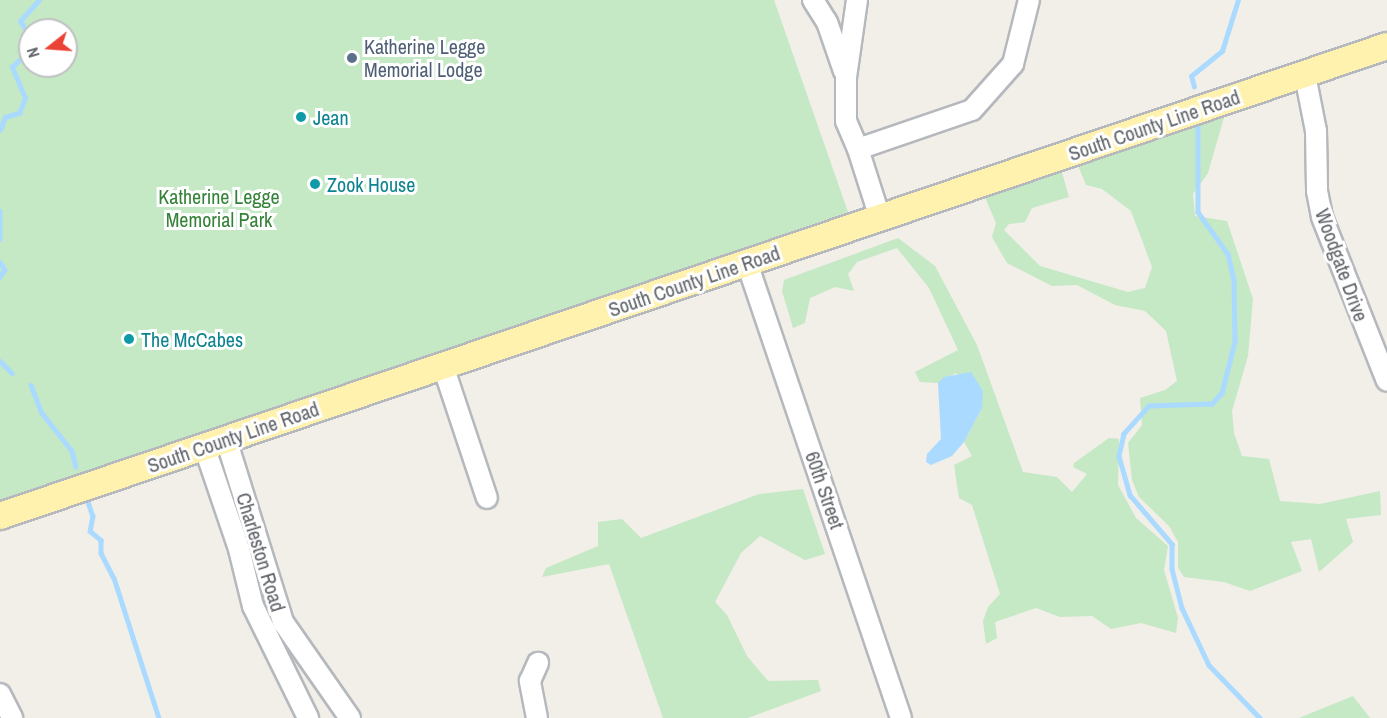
<!DOCTYPE html>
<html>
<head>
<meta charset="utf-8">
<style>
  body { margin:0 }
  #map { position:relative; width:1387px; height:718px; overflow:hidden; background:#f1efe8; font-family:"Archivo Narrow",sans-serif }
  div>[style] { position:absolute }
  .green>* { inset:0; background:#c5e8c5 }
  .water>* { inset:0; background:#aadaff }
  .stream>* { height:4.5px; margin:-2.25px; padding:0 2.25px; transform-origin:2.25px; border-radius:2.25px; background:#aadaff }
  .roads { filter:drop-shadow(2px 0 #b5b8bc) drop-shadow(-2px 0 #b5b8bc) drop-shadow(0 2px #b5b8bc) drop-shadow(0 -2px #b5b8bc) }
  .minor>* { height:20px; margin:-10px; padding:0 10px; transform-origin:10px; border-radius:10px; background:#fff }
  .major>* { height:26px; margin:-13px; padding:0 13px; transform-origin:13px; border-radius:13px; background:#fff2af }
  .dots>* { width:16px; height:16px; translate:-50% -50%; box-sizing:border-box; border:3px solid #fff; border-radius:50% }
  span { translate:-50% -50%; white-space:nowrap; text-align:center; line-height:1.15; -webkit-text-stroke:6px #fff; paint-order:stroke }
  .service-label { font-size:20px; color:#4e5e75 }
  .left { translate:0 -50%; text-align:left }
  .culture-label { font-size:20px; color:#0d838f }
  .street-label { font-size:20px; color:#5f6368 }
  .park-label { font-size:20px; color:#348238 }
  .north { position:absolute; left:18px; top:18px; width:60px; height:60px; box-sizing:border-box; background:#fff; border:2px solid #bfc1c3; border-radius:50%; rotate:253deg; font-size:16px; font-weight:700; line-height:24px; text-align:center; color:#5f6368 }
  .north::after { content:''; display:block; margin:auto; width:21px; height:27px; background:#ea4335; clip-path:polygon(50% 0,100% 100%,50% 72%,0 100%) }
</style>
</head>
<body>
<div id="map">
  <div class="green">
    <i style="clip-path:polygon(evenodd,0 0,774px 0,848px 212px,0 505px,0 0,30px 30px,66px 30px,66px 66px,30px 66px,30px 30px)"></i>
    <i style="clip-path:polygon(1225px 114px,1208px 173px,1193px 194px,1195px 216px,1227px 221px,1253px 299px,1248px 356px,1232px 411px,1234px 433px,1242px 456px,1269px 459px,1280px 501px,1320px 504px,1380px 491px,1381px 515px,1346px 519px,1353px 542px,1319px 572px,1311px 539px,1291px 542px,1302px 571px,1250px 591px,1224px 582px,1184px 577px,1178px 568px,1178px 542px,1169px 526px,1139px 497px,1132px 480px,1128px 443px,1142px 425px,1140px 398px,1165px 390px,1177px 381px,1166px 331px,1145px 311px,1115px 305px,1077px 285px,1052px 286px,1007px 263px,992px 237px,996px 223px,984px 195px,1061px 169px,1069px 197px,1032px 208px,1025px 222px,1009px 224px,1004px 230px,1040px 266px,1128px 292px,1145px 288px,1152px 267px,1131px 211px,1102px 189px,1086px 185px,1077px 163px)"></i>
    <i style="clip-path:polygon(898px 238px,935px 266px,977px 345px,1023px 472px,1057px 477px,1072px 492px,1087px 474px,1073px 467px,1074px 463px,1109px 438px,1119px 439px,1118px 485px,1136px 518px,1168px 546px,1164px 570px,1178px 618px,1176px 633px,1141px 623px,1111px 629px,1092px 616px,1060px 617px,1036px 608px,995px 622px,997px 638px,986px 644px,983px 621px,988px 607px,1000px 594px,972px 505px,959px 498px,954px 465px,972px 456px,964px 442px,982px 408px,956px 373px,938px 383px,920px 382px,915px 372px,958px 350px,929px 288px,897px 248px,857px 262px,848px 274px,854px 291px,835px 287px,810px 298px,805px 323px,793px 328px,782px 291px,784px 280px)"></i>
    <i style="clip-path:polygon(803px 489px,825px 554px,805px 560px,760px 536px,741px 553px,715px 602px,727px 615px,747px 656px,768px 681px,818px 680px,821px 691px,748px 718px,663px 718px,609px 564px,542px 577px,546px 568px,598px 546px,598px 522px,622px 519px,641px 538px,759px 494px)"></i>
    <i style="clip-path:polygon(1353px 696px,1370px 718px,1299px 718px)"></i>
  </div>
  <div class="water">
    <i style="clip-path:polygon(971px 372px,983px 391px,982px 408px,964px 442px,952px 456px,931px 465px,926px 462px,927px 454px,941px 439px,938px 383px,944px 377px)"></i>
  </div>
  <div class="stream">
    <i style="left:30px;top:36px;width:18px;rotate:-124deg"></i>
    <i style="left:20px;top:21px;width:28px;rotate:-48deg"></i>
    <i style="left:1194px;top:87px;width:11px;rotate:-105deg"></i>
    <i style="left:1191px;top:76px;width:40px;rotate:-39deg"></i>
    <i style="left:1222px;top:51px;width:53px;rotate:-72.6deg"></i>
    <i style="left:1198px;top:123px;width:89px;rotate:90deg"></i>
    <i style="left:1198px;top:212px;width:52px;rotate:54.5deg"></i>
    <i style="left:1228px;top:254px;width:26px;rotate:77deg"></i>
    <i style="left:1234px;top:279px;width:63px;rotate:89.1deg"></i>
    <i style="left:1235px;top:342px;width:53px;rotate:104.3deg"></i>
    <i style="left:1222px;top:393px;width:15px;rotate:132deg"></i>
    <i style="left:1212px;top:404px;width:63px;rotate:178.2deg"></i>
    <i style="left:1149px;top:406px;width:38px;rotate:132deg"></i>
    <i style="left:1124px;top:434px;width:23px;rotate:103deg"></i>
    <i style="left:1119px;top:456px;width:41px;rotate:74.2deg"></i>
    <i style="left:1130px;top:495px;width:65px;rotate:49.4deg"></i>
    <i style="left:1172px;top:544px;width:25px;rotate:90deg"></i>
    <i style="left:1172px;top:569px;width:40px;rotate:75.6deg"></i>
    <i style="left:1182px;top:608px;width:63px;rotate:64.7deg"></i>
    <i style="left:1209px;top:665px;width:74px;rotate:46.1deg"></i>
    <i style="left:0;top:130px;width:14px;rotate:-69deg"></i>
    <i style="left:5px;top:117px;width:15px;rotate:-16deg"></i>
    <i style="left:19px;top:113px;width:16px;rotate:-68deg"></i>
    <i style="left:25px;top:98px;width:34px;rotate:-113deg"></i>
    <i style="left:12px;top:67px;width:25px;rotate:-43deg"></i>
    <i style="left:0;top:211px;width:28px;rotate:90deg"></i>
    <i style="left:0;top:262px;width:9px;rotate:58deg"></i>
    <i style="left:5px;top:270px;width:9px;rotate:126deg"></i>
    <i style="left:0;top:361px;width:17px;rotate:45deg"></i>
    <i style="left:31px;top:385px;width:30px;rotate:69deg"></i>
    <i style="left:42px;top:413px;width:48px;rotate:51.7deg"></i>
    <i style="left:72px;top:451px;width:16px;rotate:76deg"></i>
    <i style="left:87px;top:499px;width:18px;rotate:71deg"></i>
    <i style="left:93px;top:516px;width:15px;rotate:101deg"></i>
    <i style="left:90px;top:531px;width:14px;rotate:39deg"></i>
    <i style="left:101px;top:540px;width:13px;rotate:90deg"></i>
    <i style="left:101px;top:553px;width:28px;rotate:63deg"></i>
    <i style="left:114px;top:578px;width:147px;rotate:72.2deg"></i>
  </div>
  <div class="roads">
    <div class="minor">
      <i style="left:813px;top:0;width:26px;rotate:58deg"></i>
      <i style="left:827px;top:22px;width:52px;rotate:70.9deg"></i>
      <i style="left:857px;top:0;width:78px;rotate:98.1deg"></i>
      <i style="left:846px;top:77px;width:44px;rotate:90deg"></i>
      <i style="left:846px;top:121px;width:30px;rotate:67deg"></i>
      <i style="left:1305px;top:75px;width:57px;rotate:78.9deg"></i>
      <i style="left:1316px;top:131px;width:60px;rotate:89deg"></i>
      <i style="left:1317px;top:191px;width:26px;rotate:79deg"></i>
      <i style="left:1322px;top:217px;width:176px;rotate:68.4deg"></i>
      <i style="left:880px;top:218px;width:72px;rotate:-107.7deg"></i>
      <i style="left:858px;top:149px;width:120px;rotate:-18.9deg"></i>
      <i style="left:972px;top:110px;width:62px;rotate:-48.3deg"></i>
      <i style="left:1013px;top:64px;width:66px;rotate:-76deg"></i>
      <i style="left:747px;top:263px;width:480px;rotate:71.3deg"></i>
      <i style="left:443px;top:366px;width:139px;rotate:71.6deg"></i>
      <i style="left:226px;top:439px;width:192px;rotate:72.7deg"></i>
      <i style="left:283px;top:622px;width:117px;rotate:55.1deg"></i>
      <i style="left:204px;top:446px;width:109px;rotate:71.2deg"></i>
      <i style="left:239px;top:549px;width:59px;rotate:76.2deg"></i>
      <i style="left:253px;top:606px;width:125px;rotate:63.8deg"></i>
      <i style="left:0;top:694px;width:27px;rotate:63deg"></i>
      <i style="left:537px;top:718px;width:38px;rotate:-101deg"></i>
      <i style="left:530px;top:681px;width:20px;rotate:-66deg"></i>
    </div>
    <div class="major">
      <i style="left:0;top:516px;width:1464px;rotate:-18.72deg"></i>
    </div>
  </div>
  <div class="dots">
    <i style="left:352px;top:58px;background:#5c6f8a"></i>
    <i style="left:301px;top:117px;background:#0f9aa8"></i>
    <i style="left:315px;top:184px;background:#0f9aa8"></i>
    <i style="left:129px;top:339px;background:#0f9aa8"></i>
  </div>
  <div class="service-label">
    <span class="left" style="left:364px;top:58px">Katherine Legge<br>Memorial Lodge</span>
  </div>
  <div class="culture-label">
    <span class="left" style="left:313px;top:117px">Jean</span>
    <span class="left" style="left:327px;top:184px">Zook House</span>
    <span class="left" style="left:141px;top:339px">The McCabes</span>
  </div>
  <div class="street-label">
    <span style="left:1154px;top:125px;rotate:-19deg">South County Line Road</span>
    <span style="left:1342px;top:265px;rotate:70deg">Woodgate Drive</span>
    <span style="left:694px;top:281px;rotate:-19deg">South County Line Road</span>
    <span style="left:233px;top:437px;rotate:-19deg">South County Line Road</span>
    <span style="left:825px;top:490px;rotate:71deg">60th Street</span>
    <span style="left:261px;top:552px;rotate:73deg">Charleston Road</span>
  </div>
  <div class="park-label">
    <span style="left:219px;top:208px">Katherine Legge<br>Memorial Park</span>
  </div>
  <div class="north">N</div>
</div>
</body>
</html>
